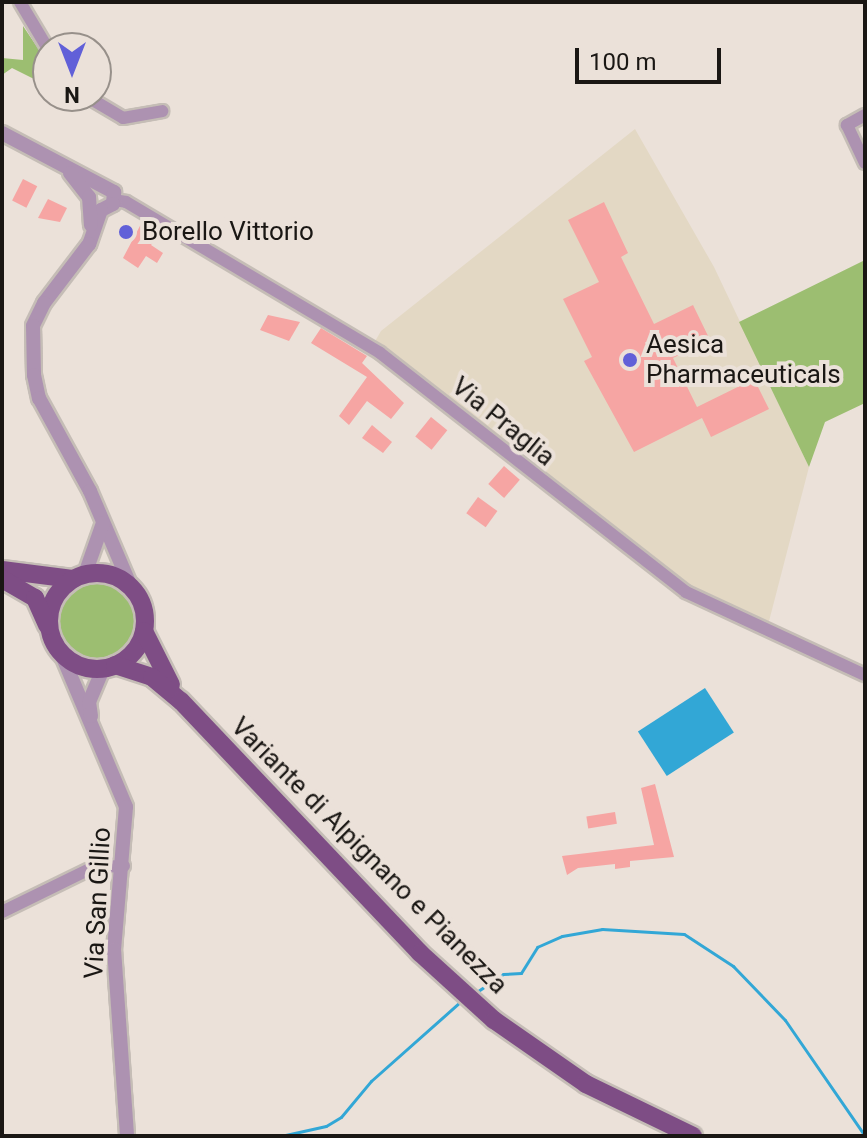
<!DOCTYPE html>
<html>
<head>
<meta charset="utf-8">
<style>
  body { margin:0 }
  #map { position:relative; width:867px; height:1138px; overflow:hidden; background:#ebe1d9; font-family:Roboto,sans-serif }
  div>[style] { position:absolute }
  .industrial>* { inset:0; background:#e3d8c4 }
  .green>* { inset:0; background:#9cbe71 }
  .round { border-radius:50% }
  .water>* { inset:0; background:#32a7d6; transform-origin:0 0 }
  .stream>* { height:3px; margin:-1.5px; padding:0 1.5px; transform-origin:1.5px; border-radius:1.5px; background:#32a7d6 }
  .building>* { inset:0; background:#f6a5a3; transform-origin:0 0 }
  .roads { filter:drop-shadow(2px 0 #c5bdb6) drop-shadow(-2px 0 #c5bdb6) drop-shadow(0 2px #c5bdb6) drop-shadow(0 -2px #c5bdb6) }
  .minor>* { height:12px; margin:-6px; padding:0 6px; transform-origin:6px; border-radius:6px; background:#ad92b1 }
  .tertiary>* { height:14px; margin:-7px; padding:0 7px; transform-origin:7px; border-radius:7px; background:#ad92b1 }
  .primary>* { height:18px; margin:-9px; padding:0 9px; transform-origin:9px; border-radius:9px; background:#7e4d85 }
  .primary>.ring { margin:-9px; padding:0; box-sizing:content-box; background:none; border:18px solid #7e4d85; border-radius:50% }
  .dots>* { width:22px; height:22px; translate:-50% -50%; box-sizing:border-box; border:4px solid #ebe1d9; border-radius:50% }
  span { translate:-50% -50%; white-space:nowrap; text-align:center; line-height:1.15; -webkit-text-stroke:8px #ebe1d9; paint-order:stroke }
  .poi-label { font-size:26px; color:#1a1714 }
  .left { translate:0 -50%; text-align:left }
  .street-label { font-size:26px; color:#1a1714 }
  .frame { position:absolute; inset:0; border:4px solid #1a1714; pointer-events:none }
  .north { position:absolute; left:32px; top:32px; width:80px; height:80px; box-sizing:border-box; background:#ebe1d9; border:2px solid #97908a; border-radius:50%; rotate:180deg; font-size:22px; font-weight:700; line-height:32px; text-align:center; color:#1a1714 }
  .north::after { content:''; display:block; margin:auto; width:28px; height:36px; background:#6160d8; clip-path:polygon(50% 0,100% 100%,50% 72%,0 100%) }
  .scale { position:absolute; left:575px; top:48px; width:146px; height:36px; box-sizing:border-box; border:4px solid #1a1714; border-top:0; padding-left:10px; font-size:24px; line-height:28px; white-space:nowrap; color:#1a1714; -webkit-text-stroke:6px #ebe1d9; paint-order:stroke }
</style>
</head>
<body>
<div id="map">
  <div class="industrial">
    <i style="clip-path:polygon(635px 129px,714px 267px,809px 467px,767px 629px,686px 592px,629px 537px,374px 343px,381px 331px)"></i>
  </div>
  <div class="green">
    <i style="clip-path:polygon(23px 26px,48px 63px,48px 78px,42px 83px,12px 68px,2px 75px,2px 58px,23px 60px)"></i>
    <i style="clip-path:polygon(865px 260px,865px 403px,825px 422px,809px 467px,739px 322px)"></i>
    <i class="round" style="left:54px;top:579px;width:86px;height:86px"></i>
  </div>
  <div class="water">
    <i style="left:705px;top:688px;width:53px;height:80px;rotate:57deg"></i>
  </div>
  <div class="stream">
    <i style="left:478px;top:991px;width:30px;rotate:-34deg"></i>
    <i style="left:503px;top:974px;width:18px;rotate:-3deg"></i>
    <i style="left:521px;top:973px;width:31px;rotate:-58deg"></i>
    <i style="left:537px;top:947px;width:27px;rotate:-24deg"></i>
    <i style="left:562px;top:936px;width:41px;rotate:-9.9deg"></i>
    <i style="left:602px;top:929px;width:82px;rotate:3.5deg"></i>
    <i style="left:684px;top:934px;width:59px;rotate:33.1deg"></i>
    <i style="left:733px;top:966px;width:75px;rotate:46.1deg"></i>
    <i style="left:785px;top:1020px;width:141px;rotate:55.4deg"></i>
    <i style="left:281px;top:1136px;width:46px;rotate:-12.5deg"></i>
    <i style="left:326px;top:1126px;width:17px;rotate:-31deg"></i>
    <i style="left:341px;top:1117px;width:47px;rotate:-50.2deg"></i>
    <i style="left:371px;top:1081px;width:118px;rotate:-41.6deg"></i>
  </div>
  <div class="building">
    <i style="left:23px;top:179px;width:16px;height:24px;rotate:27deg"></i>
    <i style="clip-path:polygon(48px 199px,67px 208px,60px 222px,38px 218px)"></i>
    <i style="clip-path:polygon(604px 202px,628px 253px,621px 257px,654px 324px,693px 305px,710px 340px,673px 358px,697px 407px,754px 379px,769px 409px,711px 437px,702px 418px,634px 452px,584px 361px,592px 357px,563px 299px,599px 282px,568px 220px)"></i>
    <i style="clip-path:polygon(141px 224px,160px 233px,151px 245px,163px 253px,157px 263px,146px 256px,138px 268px,123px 258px)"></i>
    <i style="clip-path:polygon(268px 315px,300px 322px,289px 341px,260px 330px)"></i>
    <i style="clip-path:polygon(321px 328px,367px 356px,362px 363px,404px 403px,391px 419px,367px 401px,349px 425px,339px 416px,367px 377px,311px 343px)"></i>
    <i style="left:431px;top:417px;width:21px;height:25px;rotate:39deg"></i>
    <i style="clip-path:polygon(372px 425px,392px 442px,383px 453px,362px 438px)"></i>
    <i style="left:504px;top:466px;width:21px;height:24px;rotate:41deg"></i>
    <i style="left:478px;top:497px;width:24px;height:20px;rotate:36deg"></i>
    <i style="clip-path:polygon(655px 784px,674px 857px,630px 861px,630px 867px,615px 869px,615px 864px,578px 868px,567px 875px,562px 856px,654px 845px,641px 788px)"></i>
    <i style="left:615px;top:812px;width:12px;height:29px;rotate:81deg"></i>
  </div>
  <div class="roads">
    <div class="minor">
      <i style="left:20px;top:2px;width:55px;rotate:59.2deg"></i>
      <i style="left:86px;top:96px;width:43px;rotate:30.7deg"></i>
      <i style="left:123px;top:118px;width:40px;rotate:-10deg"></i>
      <i style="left:865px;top:115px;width:21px;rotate:151deg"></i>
      <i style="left:847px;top:125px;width:42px;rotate:64.7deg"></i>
      <i style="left:114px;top:200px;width:12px;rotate:9deg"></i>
      <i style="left:126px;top:202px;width:295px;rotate:30.7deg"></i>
      <i style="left:380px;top:353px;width:388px;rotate:38deg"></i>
      <i style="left:686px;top:592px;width:197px;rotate:24.9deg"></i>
      <i style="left:2px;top:912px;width:102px;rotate:-26.1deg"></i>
      <i style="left:94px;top:867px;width:30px;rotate:-2deg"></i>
    </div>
    <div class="tertiary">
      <i style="left:2px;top:133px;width:127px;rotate:27.8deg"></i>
      <i style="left:114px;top:192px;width:12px;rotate:95deg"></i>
      <i style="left:113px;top:204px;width:13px;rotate:153deg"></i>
      <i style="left:101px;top:210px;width:36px;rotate:109deg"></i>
      <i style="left:89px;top:244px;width:74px;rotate:127.3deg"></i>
      <i style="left:44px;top:303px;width:25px;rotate:116deg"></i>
      <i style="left:33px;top:326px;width:49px;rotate:88.8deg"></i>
      <i style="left:34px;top:375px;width:24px;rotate:78deg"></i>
      <i style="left:39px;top:398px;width:106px;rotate:61.3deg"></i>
      <i style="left:90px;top:491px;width:102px;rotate:66.9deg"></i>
      <i style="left:70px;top:173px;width:31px;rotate:52deg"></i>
      <i style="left:89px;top:197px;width:28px;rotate:86deg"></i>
      <i style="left:85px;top:574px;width:54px;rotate:-70.6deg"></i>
      <i style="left:61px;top:653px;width:167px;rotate:67.1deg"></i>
      <i style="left:126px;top:807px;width:143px;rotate:94.8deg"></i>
      <i style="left:114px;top:949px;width:187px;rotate:86deg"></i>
      <i style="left:91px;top:716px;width:14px;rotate:-98deg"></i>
      <i style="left:89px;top:702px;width:36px;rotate:-67deg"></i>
    </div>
    <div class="primary">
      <i style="left:2px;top:570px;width:71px;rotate:7.3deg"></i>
      <i class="ring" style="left:49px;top:573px;width:78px;height:78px"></i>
      <i style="left:2px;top:579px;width:38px;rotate:30deg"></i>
      <i style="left:35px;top:598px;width:30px;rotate:66deg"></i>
      <i style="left:144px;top:631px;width:60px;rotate:63.4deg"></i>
      <i style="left:115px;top:665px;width:39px;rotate:18deg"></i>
      <i style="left:152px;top:677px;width:38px;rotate:40deg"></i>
      <i style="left:181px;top:701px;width:347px;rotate:46.5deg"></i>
      <i style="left:420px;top:953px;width:100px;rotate:42.2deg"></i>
      <i style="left:494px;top:1020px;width:112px;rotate:34.8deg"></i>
      <i style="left:586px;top:1084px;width:119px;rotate:25.9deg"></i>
    </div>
  </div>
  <div class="dots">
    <i style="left:126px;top:232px;background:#6160d8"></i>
    <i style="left:630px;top:360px;background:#6160d8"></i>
  </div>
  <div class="poi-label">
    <span class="left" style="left:142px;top:232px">Borello Vittorio</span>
    <span class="left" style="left:646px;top:360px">Aesica<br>Pharmaceuticals</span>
  </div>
  <div class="street-label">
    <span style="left:503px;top:422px;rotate:39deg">Via Praglia</span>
    <span style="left:369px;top:856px;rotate:45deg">Variante di Alpignano e Pianezza</span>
    <span style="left:98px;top:903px;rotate:-87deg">Via San Gillio</span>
  </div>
  <div class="frame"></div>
  <div class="north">N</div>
  <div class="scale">100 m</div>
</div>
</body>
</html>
